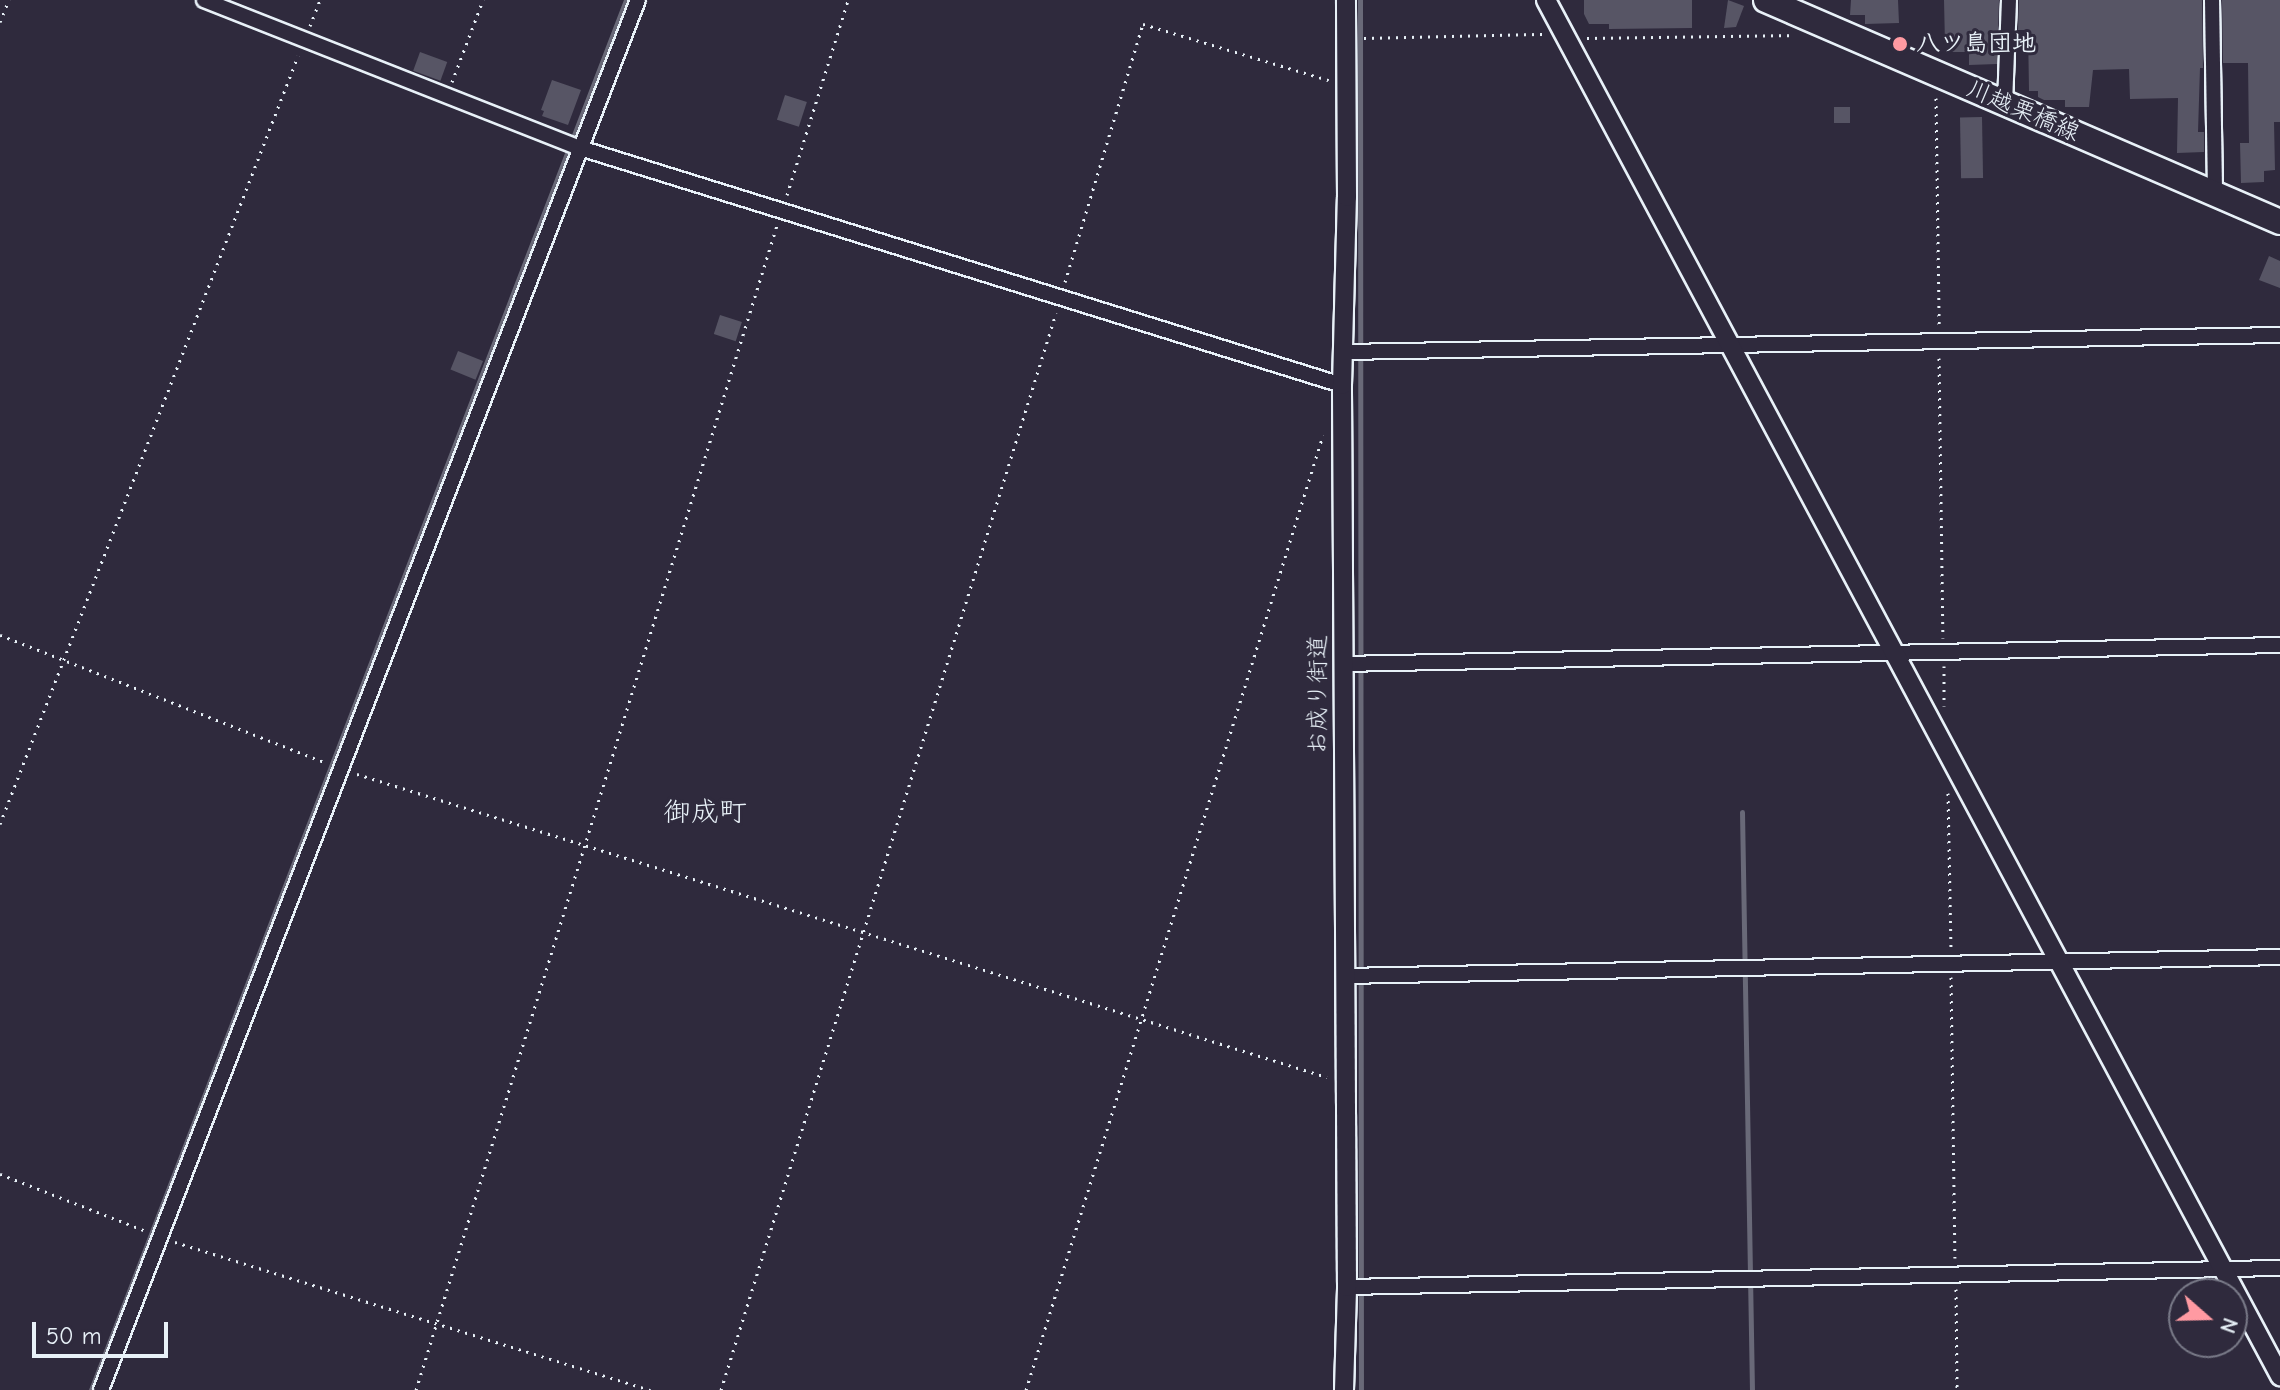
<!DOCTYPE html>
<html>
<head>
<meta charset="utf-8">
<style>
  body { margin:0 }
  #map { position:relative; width:2280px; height:1390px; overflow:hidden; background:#2f2a3d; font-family:"Comic Neue","Klee One",sans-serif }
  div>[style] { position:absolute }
  .stream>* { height:5px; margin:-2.5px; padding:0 2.5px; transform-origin:2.5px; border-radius:2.5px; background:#696978 }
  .building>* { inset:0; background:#575565; transform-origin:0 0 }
  .path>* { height:3px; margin-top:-1.5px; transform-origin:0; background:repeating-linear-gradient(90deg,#e8f1f8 0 2px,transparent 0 8px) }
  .roads { filter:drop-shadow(2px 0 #e8f1f8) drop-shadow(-2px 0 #e8f1f8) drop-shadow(0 2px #e8f1f8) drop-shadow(0 -2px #e8f1f8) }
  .minor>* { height:14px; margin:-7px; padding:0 7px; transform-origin:7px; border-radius:7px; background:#2f2a3d }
  .tertiary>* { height:18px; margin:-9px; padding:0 9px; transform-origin:9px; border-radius:9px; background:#2f2a3d }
  .primary>* { height:24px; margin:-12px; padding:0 12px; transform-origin:12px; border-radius:12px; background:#2f2a3d }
  .dots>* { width:22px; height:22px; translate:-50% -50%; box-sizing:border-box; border:4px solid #2f2a3d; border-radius:50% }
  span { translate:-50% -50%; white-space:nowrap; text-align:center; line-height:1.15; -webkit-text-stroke:6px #2f2a3d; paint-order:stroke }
  .poi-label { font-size:24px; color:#e8f1f8; font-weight:700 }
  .left { translate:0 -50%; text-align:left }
  .street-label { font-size:24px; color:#e8f1f8 }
  .quarter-label { font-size:28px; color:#e8f1f8 }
  .north { position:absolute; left:2168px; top:1278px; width:80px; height:80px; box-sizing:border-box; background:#2f2a3d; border:2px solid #797a88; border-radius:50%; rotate:110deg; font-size:22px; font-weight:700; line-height:32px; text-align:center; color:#e8f1f8 }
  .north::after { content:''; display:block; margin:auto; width:28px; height:36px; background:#ff9aa2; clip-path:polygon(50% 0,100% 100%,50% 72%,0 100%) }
  .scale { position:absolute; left:32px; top:1322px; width:136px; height:36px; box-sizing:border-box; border:4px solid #e8f1f8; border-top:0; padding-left:10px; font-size:24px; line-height:28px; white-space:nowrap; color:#e8f1f8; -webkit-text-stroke:6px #2f2a3d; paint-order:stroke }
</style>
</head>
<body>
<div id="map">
  <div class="stream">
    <i style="left:1360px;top:0;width:1390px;rotate:89.96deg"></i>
    <i style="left:1742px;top:812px;width:578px;rotate:89.01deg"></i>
    <i style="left:91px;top:1390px;width:1489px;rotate:-68.95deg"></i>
  </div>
  <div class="building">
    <i style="clip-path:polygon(1584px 0,1692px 0,1692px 28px,1609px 29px,1609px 24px,1589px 24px,1584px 14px)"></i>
    <i style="clip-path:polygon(1728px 0,1744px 6px,1736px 27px,1724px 28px)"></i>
    <i style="clip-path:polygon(1851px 0,1898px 0,1899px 23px,1865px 24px,1865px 15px,1850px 15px)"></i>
    <i style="clip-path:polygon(1944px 0,1999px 0,1997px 64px,1969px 65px,1969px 52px,1951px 52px,1951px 45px,1945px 45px)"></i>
    <i style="clip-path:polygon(2019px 0,2202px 0,2203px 68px,2200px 68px,2198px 132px,2204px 132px,2204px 152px,2177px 153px,2178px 98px,2130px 99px,2129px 69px,2093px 70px,2089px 107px,2065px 107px,2065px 100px,2044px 100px,2038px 97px,2038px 91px,2029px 91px,2028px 30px,2018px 30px)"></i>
    <i style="clip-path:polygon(2222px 0,2280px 0,2280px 122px,2274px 122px,2275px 170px,2264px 171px,2264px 182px,2241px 183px,2240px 143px,2249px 143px,2248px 63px,2223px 63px)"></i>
    <i style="left:420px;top:52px;width:29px;height:20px;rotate:20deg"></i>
    <i style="clip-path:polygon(552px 80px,581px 90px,568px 125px,542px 116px,544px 111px,541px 110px)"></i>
    <i style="left:785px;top:95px;width:23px;height:26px;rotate:18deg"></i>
    <i style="left:1834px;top:107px;width:16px;height:16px"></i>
    <i style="left:1982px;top:117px;width:61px;height:22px;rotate:89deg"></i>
    <i style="clip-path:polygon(2269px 256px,2280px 261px,2280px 288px,2259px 280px)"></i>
    <i style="left:720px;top:315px;width:23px;height:20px;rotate:18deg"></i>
    <i style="left:458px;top:351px;width:27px;height:20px;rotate:22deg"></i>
  </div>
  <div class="path">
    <i style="left:0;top:22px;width:24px;rotate:-68deg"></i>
    <i style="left:310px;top:26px;width:28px;rotate:-69deg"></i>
    <i style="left:1364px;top:38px;width:180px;rotate:-1.3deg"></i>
    <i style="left:1587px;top:38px;width:205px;rotate:-0.8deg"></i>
    <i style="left:452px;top:82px;width:88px;rotate:-69.3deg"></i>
    <i style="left:1936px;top:98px;width:228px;rotate:89.2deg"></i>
    <i style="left:787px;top:195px;width:204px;rotate:-72.6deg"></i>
    <i style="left:1065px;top:282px;width:270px;rotate:-73.2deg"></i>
    <i style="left:1143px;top:24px;width:194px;rotate:16.8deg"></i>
    <i style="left:1939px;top:358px;width:280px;rotate:89.2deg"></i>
    <i style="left:0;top:635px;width:351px;rotate:21.4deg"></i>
    <i style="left:1944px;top:666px;width:40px;rotate:90deg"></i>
    <i style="left:357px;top:774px;width:1016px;rotate:17.35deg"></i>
    <i style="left:1948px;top:793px;width:157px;rotate:88.9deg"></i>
    <i style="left:0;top:824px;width:824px;rotate:-68.79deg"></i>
    <i style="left:1951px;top:977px;width:281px;rotate:89.2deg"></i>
    <i style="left:0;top:1174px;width:157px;rotate:21.3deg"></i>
    <i style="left:175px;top:1242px;width:498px;rotate:17.3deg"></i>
    <i style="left:1956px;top:1289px;width:101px;rotate:89.4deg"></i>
    <i style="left:416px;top:1390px;width:1220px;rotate:-72.78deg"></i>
    <i style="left:721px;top:1390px;width:1128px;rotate:-72.72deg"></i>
    <i style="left:1026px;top:1390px;width:1000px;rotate:-72.72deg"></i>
  </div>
  <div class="roads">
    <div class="minor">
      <i style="left:204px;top:0;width:404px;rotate:21.5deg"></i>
      <i style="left:580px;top:148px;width:798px;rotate:17.28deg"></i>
      <i style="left:2212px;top:0;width:194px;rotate:89.1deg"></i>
      <i style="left:2005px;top:104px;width:104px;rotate:-87.8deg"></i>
      <i style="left:1344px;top:352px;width:936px;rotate:-1.04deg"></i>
      <i style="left:1342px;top:664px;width:938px;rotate:-1.16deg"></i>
      <i style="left:1345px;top:976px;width:935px;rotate:-1.16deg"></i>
      <i style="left:1347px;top:1287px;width:933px;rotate:-1.17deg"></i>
      <i style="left:101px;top:1390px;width:1490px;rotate:-68.88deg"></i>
    </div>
    <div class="tertiary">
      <i style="left:1546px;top:0;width:1560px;rotate:61.92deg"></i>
      <i style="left:1344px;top:1390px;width:103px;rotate:-88.3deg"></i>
      <i style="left:1347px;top:1287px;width:902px;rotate:-90.32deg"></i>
      <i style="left:1342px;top:385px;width:188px;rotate:-88.5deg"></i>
      <i style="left:1347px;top:197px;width:197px;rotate:-90.3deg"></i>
    </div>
    <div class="primary">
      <i style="left:1766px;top:0;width:560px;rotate:23.36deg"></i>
    </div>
  </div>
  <div class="dots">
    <i style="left:1900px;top:44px;background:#ff9aa2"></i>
  </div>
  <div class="poi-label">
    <span class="left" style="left:1916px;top:44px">八ツ島団地</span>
  </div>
  <div class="street-label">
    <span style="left:2023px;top:111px;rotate:23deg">川越栗橋線</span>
    <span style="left:1318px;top:695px;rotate:-90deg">お成り街道</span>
  </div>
  <div class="quarter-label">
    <span style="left:705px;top:812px">御成町</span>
  </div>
  <div class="north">N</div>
  <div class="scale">50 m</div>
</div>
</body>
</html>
